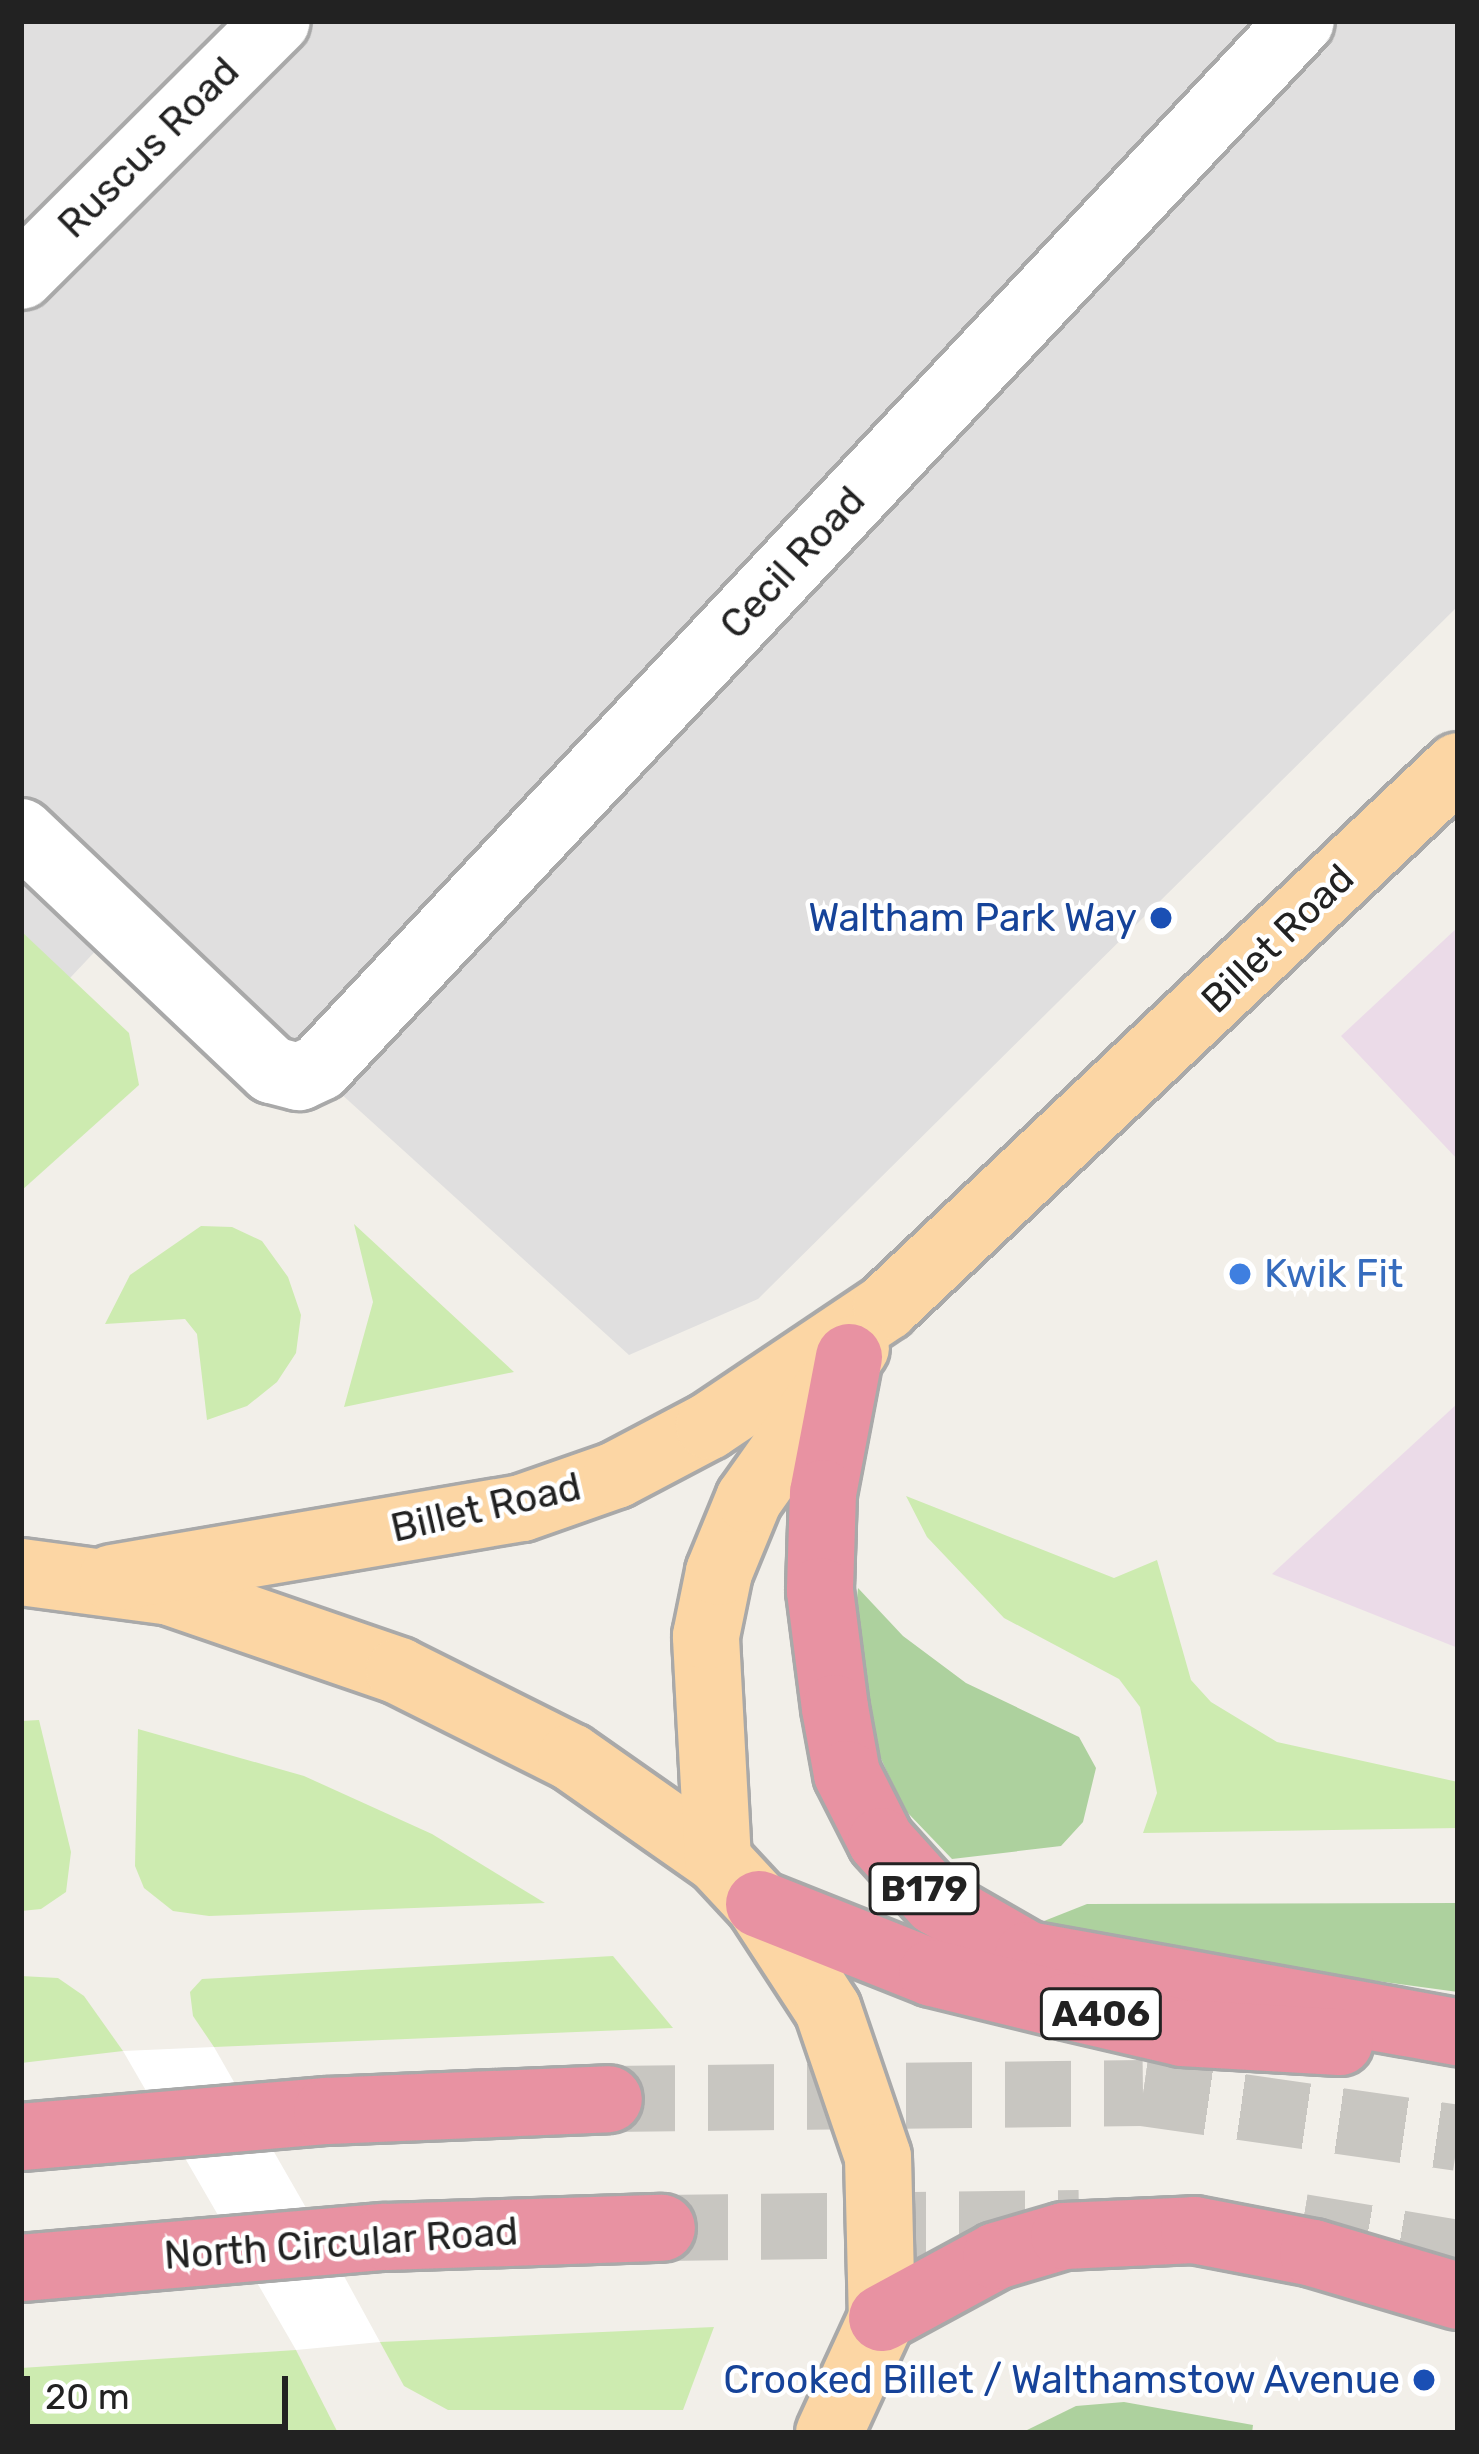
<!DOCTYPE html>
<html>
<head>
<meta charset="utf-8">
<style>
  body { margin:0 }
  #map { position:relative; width:1479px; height:2454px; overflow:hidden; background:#f2efe9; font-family:Rubik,sans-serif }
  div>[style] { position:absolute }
  .residential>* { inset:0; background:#e0dfdf }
  .industrial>* { inset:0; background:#ebdbe8 }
  .grass>* { inset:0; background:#cdebb0 }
  .forest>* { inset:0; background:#add19e }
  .pier>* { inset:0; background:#fff }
  .highway-tunnel>* { height:66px; margin-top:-33px; transform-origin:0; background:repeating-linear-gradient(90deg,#c8c6c1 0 66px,transparent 0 99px) }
  .roads { filter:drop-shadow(3px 0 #a9a9a9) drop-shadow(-3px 0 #a9a9a9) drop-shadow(0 3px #a9a9a9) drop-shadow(0 -3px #a9a9a9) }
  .minor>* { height:66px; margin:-33px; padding:0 33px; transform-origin:33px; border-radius:33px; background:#fff }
  .major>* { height:66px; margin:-33px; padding:0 33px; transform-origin:33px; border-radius:33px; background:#fcd6a4 }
  .highway>* { height:66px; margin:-33px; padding:0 33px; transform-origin:33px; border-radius:33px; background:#e892a2 }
  .dots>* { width:33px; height:33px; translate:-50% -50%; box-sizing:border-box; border:6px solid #fff; border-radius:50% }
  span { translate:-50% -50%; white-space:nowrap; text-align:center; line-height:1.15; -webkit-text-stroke:9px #fff; paint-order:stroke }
  .shield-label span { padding:3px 9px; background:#fff; border:3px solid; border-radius:9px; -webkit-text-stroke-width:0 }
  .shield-label { font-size:36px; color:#222; font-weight:700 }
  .street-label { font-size:39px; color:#222 }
  .transit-label { font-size:39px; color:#164399 }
  .right { translate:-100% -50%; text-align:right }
  .shop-label { font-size:39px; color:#366cbe }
  .left { translate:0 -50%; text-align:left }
  .frame { position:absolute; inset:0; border:24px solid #222; pointer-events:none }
  .scale { position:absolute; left:24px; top:2376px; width:264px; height:54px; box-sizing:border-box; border:6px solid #222; border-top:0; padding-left:15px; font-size:36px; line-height:42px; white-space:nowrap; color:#222; -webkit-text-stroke:9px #fff; paint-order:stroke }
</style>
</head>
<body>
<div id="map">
  <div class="residential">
    <i style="clip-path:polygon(21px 21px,1458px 21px,1458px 606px,758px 1299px,629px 1355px,136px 908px,21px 1030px)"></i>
  </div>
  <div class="industrial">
    <i style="clip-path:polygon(1458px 927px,1458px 1160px,1341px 1036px)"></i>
    <i style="clip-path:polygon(1458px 1403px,1458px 1648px,1272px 1574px)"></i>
  </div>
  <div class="grass">
    <i style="clip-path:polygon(21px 931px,129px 1033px,139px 1085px,21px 1191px)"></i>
    <i style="clip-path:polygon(354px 1224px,514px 1372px,344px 1407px,373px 1302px)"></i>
    <i style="clip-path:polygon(201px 1226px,232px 1227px,262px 1241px,288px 1277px,301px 1315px,296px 1353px,277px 1382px,247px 1406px,207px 1420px,197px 1334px,185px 1319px,105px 1324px,130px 1275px)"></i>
    <i style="clip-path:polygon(906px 1496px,1114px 1578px,1157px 1560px,1191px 1680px,1211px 1702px,1277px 1742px,1458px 1782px,1458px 1828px,1143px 1833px,1157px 1793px,1140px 1707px,1119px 1679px,1004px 1618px,927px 1537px)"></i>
    <i style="clip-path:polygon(39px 1720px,71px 1852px,66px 1892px,41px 1909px,21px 1911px,21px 1721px)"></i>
    <i style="clip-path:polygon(138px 1729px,304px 1776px,432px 1834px,545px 1903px,209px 1916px,173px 1911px,144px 1888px,135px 1866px)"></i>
    <i style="clip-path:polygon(613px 1956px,673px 2028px,214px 2047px,193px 2016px,190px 1992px,202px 1979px)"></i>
    <i style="clip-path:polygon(21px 1976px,58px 1978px,84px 1996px,123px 2051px,21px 2063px)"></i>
    <i style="clip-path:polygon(714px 2327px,683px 2410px,448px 2410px,404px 2386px,380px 2342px)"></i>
    <i style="clip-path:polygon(296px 2350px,338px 2433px,21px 2433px,21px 2368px)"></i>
  </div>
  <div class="forest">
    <i style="clip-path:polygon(858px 1588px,903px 1636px,966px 1683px,1079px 1737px,1096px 1768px,1083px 1822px,1061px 1846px,952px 1859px,905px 1810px,867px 1729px,853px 1635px)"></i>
    <i style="clip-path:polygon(1458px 1903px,1458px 1992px,1113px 1945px,1039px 1923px,1087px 1904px)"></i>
    <i style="clip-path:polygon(1124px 2402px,1253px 2425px,1252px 2433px,1023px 2432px,1076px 2406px)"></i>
  </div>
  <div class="pier">
    <i style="clip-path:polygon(214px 2047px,321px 2234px,380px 2342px,296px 2350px,123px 2051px)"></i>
  </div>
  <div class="highway-tunnel">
    <i style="left:609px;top:2099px;width:534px;rotate:-0.64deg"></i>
    <i style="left:1143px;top:2093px;width:318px;rotate:8.1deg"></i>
    <i style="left:1302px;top:2227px;width:158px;rotate:9.5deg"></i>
    <i style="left:662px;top:2228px;width:417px;rotate:-0.7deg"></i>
  </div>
  <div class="roads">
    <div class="minor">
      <i style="left:21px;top:276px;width:361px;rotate:-44.9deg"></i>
      <i style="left:21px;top:832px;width:346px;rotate:43.5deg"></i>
      <i style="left:272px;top:1070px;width:28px;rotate:15deg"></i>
      <i style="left:299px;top:1077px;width:23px;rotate:-25deg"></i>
      <i style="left:320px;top:1067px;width:1434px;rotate:-46.84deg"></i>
    </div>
    <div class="major">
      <i style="left:21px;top:1572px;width:150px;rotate:7.6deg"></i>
      <i style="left:170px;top:1592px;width:242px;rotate:19deg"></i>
      <i style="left:399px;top:1671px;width:192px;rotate:26.6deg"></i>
      <i style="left:571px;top:1757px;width:179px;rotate:35deg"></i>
      <i style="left:718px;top:1860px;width:60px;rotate:47deg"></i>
      <i style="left:759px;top:1904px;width:126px;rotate:56.9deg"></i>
      <i style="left:828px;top:2010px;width:155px;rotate:71.2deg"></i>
      <i style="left:878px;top:2157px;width:161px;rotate:88.6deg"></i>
      <i style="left:882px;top:2318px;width:127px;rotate:114.7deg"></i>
      <i style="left:112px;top:1578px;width:416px;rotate:-9.7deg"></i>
      <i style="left:522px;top:1508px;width:100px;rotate:-19.3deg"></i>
      <i style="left:616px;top:1475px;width:105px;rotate:-27.8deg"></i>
      <i style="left:709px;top:1426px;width:213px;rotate:-33.9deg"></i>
      <i style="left:886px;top:1307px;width:787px;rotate:-43.4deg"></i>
      <i style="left:718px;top:1860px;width:224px;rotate:-93.1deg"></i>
      <i style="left:706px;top:1636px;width:65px;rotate:-78.5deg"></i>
      <i style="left:719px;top:1572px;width:79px;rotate:-67.7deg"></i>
      <i style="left:749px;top:1499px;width:185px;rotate:-54.7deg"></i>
    </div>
    <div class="highway">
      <i style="left:849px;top:1357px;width:138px;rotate:100.8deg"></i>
      <i style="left:823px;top:1493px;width:98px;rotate:91.8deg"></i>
      <i style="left:820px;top:1591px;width:118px;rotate:82.7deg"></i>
      <i style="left:835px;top:1708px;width:67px;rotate:79.7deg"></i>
      <i style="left:847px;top:1774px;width:75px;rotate:63.1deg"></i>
      <i style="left:881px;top:1841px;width:82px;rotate:48deg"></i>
      <i style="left:936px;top:1902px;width:106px;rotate:29.9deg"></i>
      <i style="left:1028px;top:1955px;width:437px;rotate:10.2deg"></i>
      <i style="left:759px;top:1904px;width:186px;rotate:21.7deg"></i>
      <i style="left:932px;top:1973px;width:139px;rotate:13.7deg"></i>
      <i style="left:1067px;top:2006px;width:118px;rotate:13.2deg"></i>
      <i style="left:1182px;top:2033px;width:158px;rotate:3.3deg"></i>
      <i style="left:21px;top:2137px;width:307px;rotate:-4.9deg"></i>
      <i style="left:327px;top:2111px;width:282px;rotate:-2.4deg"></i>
      <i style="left:21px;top:2268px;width:366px;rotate:-4.9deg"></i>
      <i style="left:386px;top:2237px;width:276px;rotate:-1.9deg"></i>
      <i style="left:882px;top:2318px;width:130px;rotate:-28.5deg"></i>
      <i style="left:996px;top:2256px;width:71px;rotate:-16.4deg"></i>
      <i style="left:1064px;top:2236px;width:130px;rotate:-2.6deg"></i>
      <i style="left:1194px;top:2230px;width:121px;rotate:10.9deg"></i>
      <i style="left:1313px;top:2253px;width:151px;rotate:16.5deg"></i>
    </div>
  </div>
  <div class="dots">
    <i style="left:1161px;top:918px;background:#1a4fb4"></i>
    <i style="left:1240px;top:1274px;background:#3f7fe0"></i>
    <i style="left:1424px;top:2380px;background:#1a4fb4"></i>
  </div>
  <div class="shield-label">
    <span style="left:924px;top:1889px">B179</span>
    <span style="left:1101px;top:2014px">A406</span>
  </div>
  <div class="street-label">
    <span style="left:149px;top:148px;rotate:-45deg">Ruscus Road</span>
    <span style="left:793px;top:563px;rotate:-47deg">Cecil Road</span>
    <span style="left:1278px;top:939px;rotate:-44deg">Billet Road</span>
    <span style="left:486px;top:1508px;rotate:-13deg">Billet Road</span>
    <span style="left:341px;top:2244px;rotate:-4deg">North Circular Road</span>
  </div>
  <div class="transit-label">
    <span class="right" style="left:1137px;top:918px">Waltham Park Way</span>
    <span class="right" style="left:1400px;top:2380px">Crooked Billet / Walthamstow Avenue</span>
  </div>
  <div class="shop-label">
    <span class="left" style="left:1264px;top:1274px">Kwik Fit</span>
  </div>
  <div class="frame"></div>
  <div class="scale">20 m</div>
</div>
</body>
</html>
